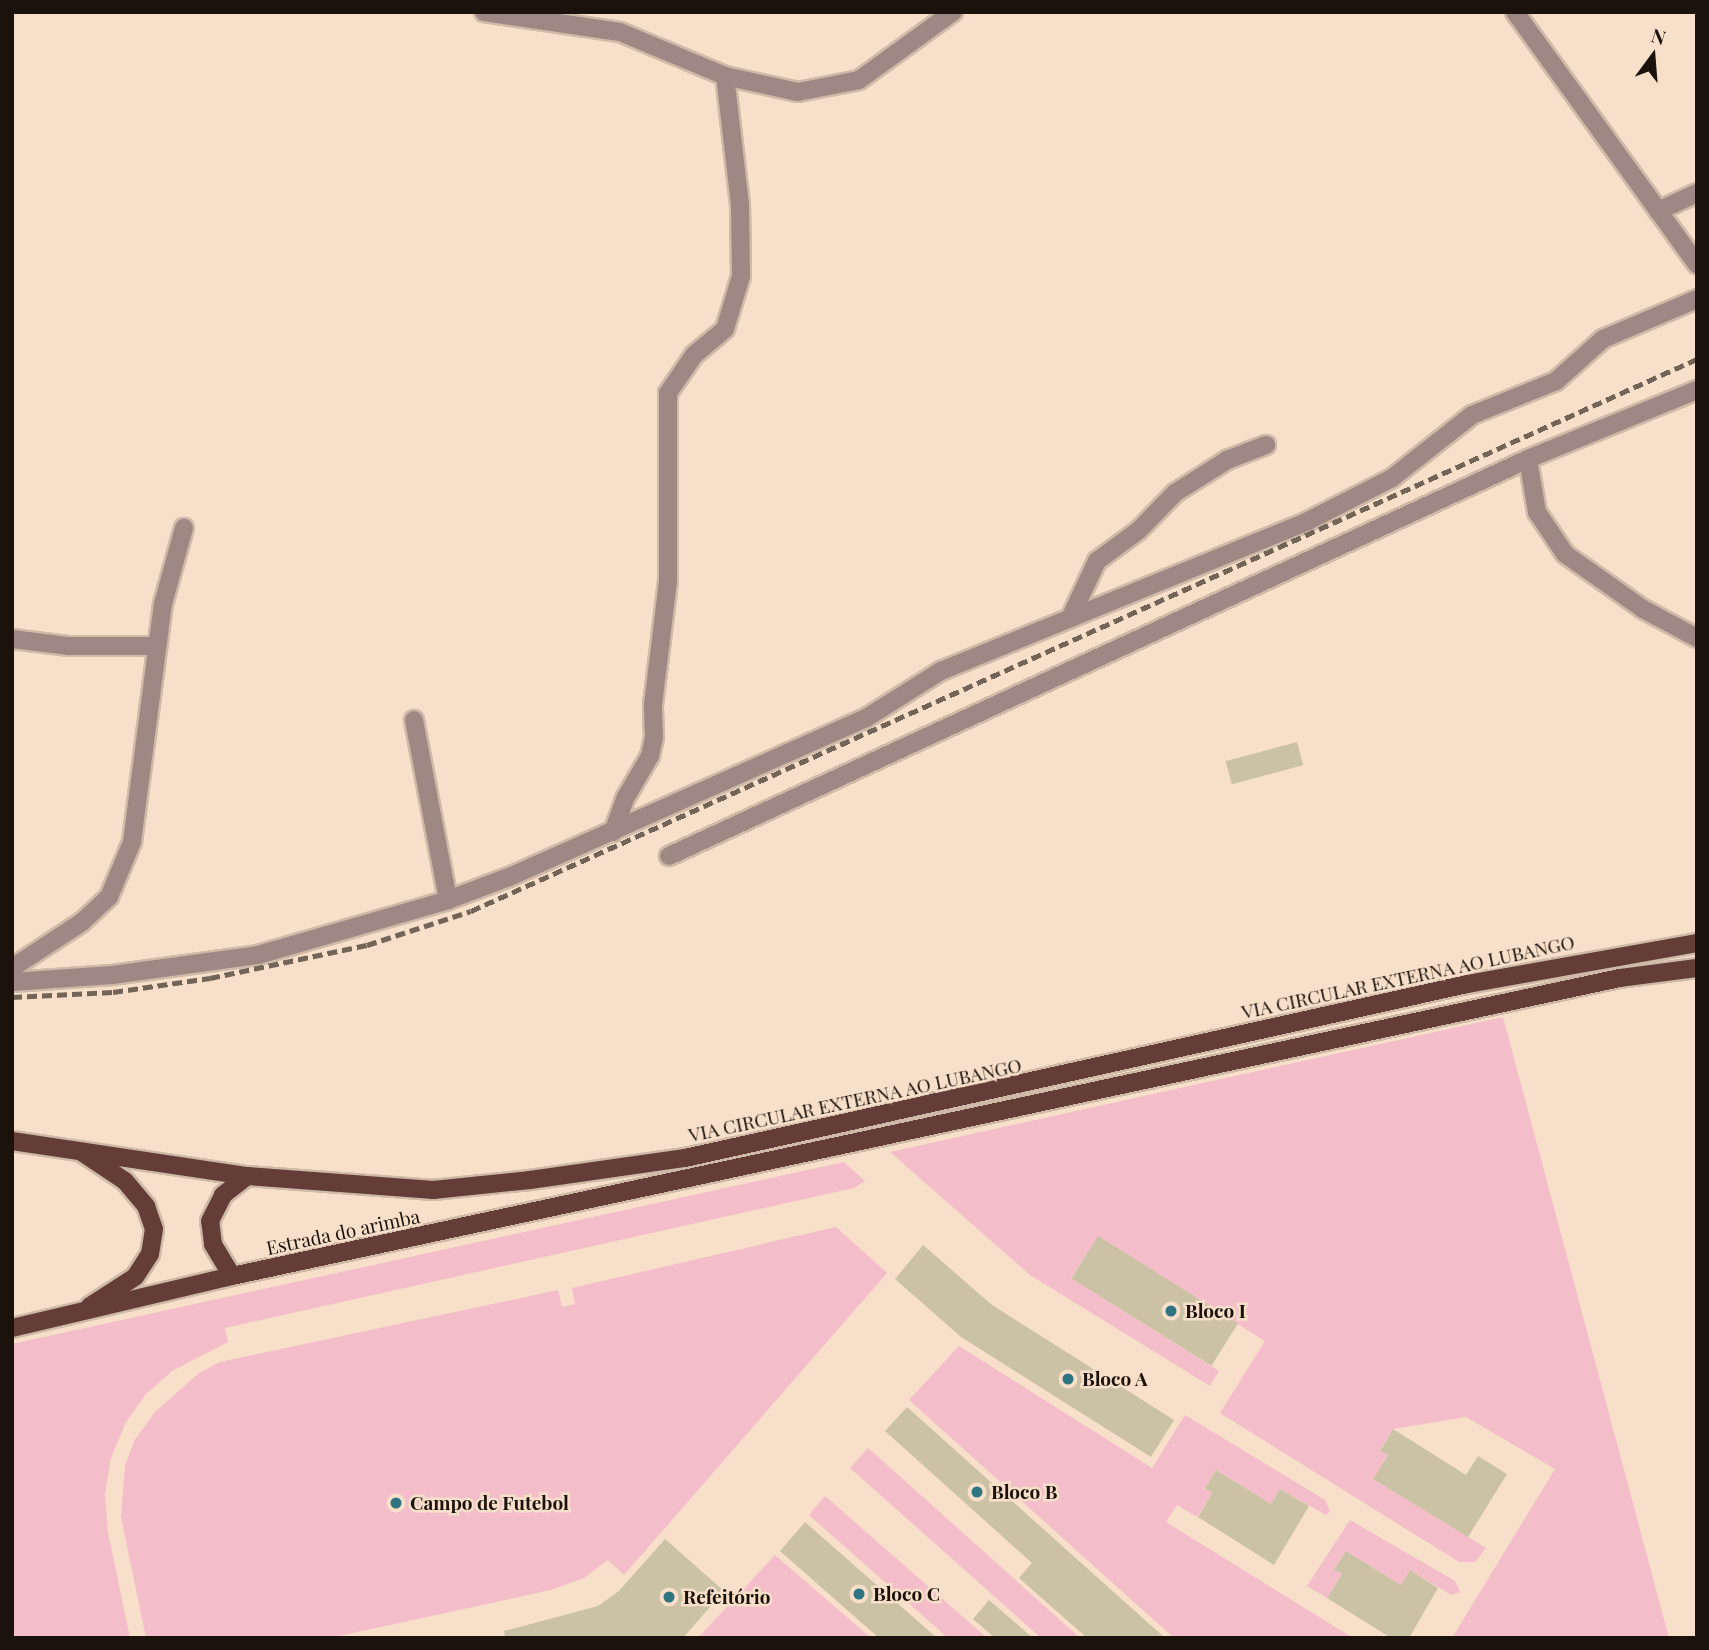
<!DOCTYPE html>
<html>
<head>
<meta charset="utf-8">
<style>
  body { margin:0 }
  #map { position:relative; width:1709px; height:1650px; overflow:hidden; background:#f7dfca; font-family:"Playfair Display",serif }
  div>[style] { position:absolute }
  .green>* { inset:0; background:#f3bec9 }
  .building>* { inset:0; background:#cbc2a6; transform-origin:0 0 }
  .roads { filter:drop-shadow(2px 0 #cfbaa8) drop-shadow(-2px 0 #cfbaa8) drop-shadow(0 2px #cfbaa8) drop-shadow(0 -2px #cfbaa8) }
  .minor>* { height:18px; margin:-9px; padding:0 9px; transform-origin:9px; border-radius:9px; background:#9f8883 }
  .major>* { height:18px; margin:-9px; padding:0 9px; transform-origin:9px; border-radius:9px; background:#643e36 }
  .rail>* { height:5px; margin-top:-2.5px; transform-origin:0; background:repeating-linear-gradient(90deg,#736458 0 10px,transparent 0 15px) }
  .dots>* { width:19px; height:19px; translate:-50% -50%; box-sizing:border-box; border:4px solid #f7dfca; border-radius:50% }
  span { translate:-50% -50%; white-space:nowrap; text-align:center; line-height:1.15; -webkit-text-stroke:5px #f7dfca; paint-order:stroke }
  .street-label { font-size:19px; color:#1a120b }
  .poi-label { font-size:19px; color:#1a120b; font-weight:700 }
  .left { translate:0 -50%; text-align:left }
  .frame { position:absolute; inset:0; border:14px solid #1a120b; pointer-events:none }
  .north { position:absolute; left:1618px; top:21px; width:70px; height:70px; -webkit-text-stroke:5px #f7dfca; paint-order:stroke; rotate:16deg; font-size:19px; font-weight:700; line-height:28px; text-align:center; color:#1a120b }
  .north::after { content:''; display:block; margin:auto; width:24px; height:32px; background:#1a120b; clip-path:polygon(50% 0,100% 100%,50% 72%,0 100%) }
</style>
</head>
<body>
<div id="map">
  <div class="green">
    <i style="clip-path:polygon(1503px 1017px,1669px 1638px,1452px 1638px,1555px 1469px,1466px 1417px,1393px 1429px,1380px 1450px,1388px 1455px,1373px 1479px,1486px 1548px,1475px 1562px,1459px 1562px,1220px 1413px,1265px 1341px,1098px 1237px,1071px 1278px,1219px 1371px,1210px 1386px,1030px 1275px,890px 1152px)"></i>
    <i style="clip-path:polygon(844px 1162px,865px 1181px,854px 1188px,225px 1328px,228px 1342px,172px 1371px,146px 1394px,126px 1422px,111px 1458px,105px 1494px,108px 1532px,130px 1638px,12px 1638px,12px 1344px)"></i>
    <i style="clip-path:polygon(836px 1227px,887px 1273px,624px 1575px,608px 1560px,584px 1578px,551px 1590px,330px 1638px,146px 1638px,121px 1517px,125px 1466px,134px 1441px,155px 1412px,199px 1373px,220px 1362px,558px 1290px,562px 1307px,575px 1304px,572px 1288px)"></i>
    <i style="clip-path:polygon(959px 1346px,1152px 1468px,1185px 1415px,1325px 1500px,1330px 1511px,1326px 1515px,1280px 1489px,1271px 1504px,1216px 1470px,1205px 1488px,1212px 1493px,1197px 1517px,1177px 1505px,1166px 1522px,1353px 1638px,1174px 1638px,909px 1400px)"></i>
    <i style="clip-path:polygon(868px 1448px,913px 1488px,1080px 1638px,1041px 1638px,850px 1468px)"></i>
    <i style="clip-path:polygon(825px 1496px,987px 1638px,948px 1638px,809px 1515px)"></i>
    <i style="clip-path:polygon(1350px 1520px,1455px 1581px,1460px 1592px,1451px 1595px,1410px 1570px,1401px 1585px,1346px 1551px,1334px 1569px,1342px 1574px,1327px 1598px,1307px 1586px)"></i>
    <i style="clip-path:polygon(775px 1555px,871px 1638px,698px 1638px)"></i>
  </div>
  <div class="building">
    <i style="left:1297px;top:742px;width:24px;height:74px;rotate:75deg"></i>
    <i style="left:1098px;top:1236px;width:165px;height:50px;rotate:32deg"></i>
    <i style="clip-path:polygon(923px 1245px,992px 1305px,1174px 1420px,1151px 1457px,961px 1337px,895px 1279px)"></i>
    <i style="clip-path:polygon(907px 1407px,1165px 1638px,1087px 1638px,1019px 1578px,1032px 1563px,885px 1431px)"></i>
    <i style="clip-path:polygon(1393px 1429px,1466px 1475px,1478px 1456px,1507px 1474px,1468px 1537px,1373px 1479px,1388px 1455px,1380px 1451px)"></i>
    <i style="clip-path:polygon(1216px 1470px,1271px 1504px,1280px 1489px,1309px 1506px,1274px 1565px,1198px 1517px,1212px 1493px,1205px 1488px)"></i>
    <i style="clip-path:polygon(805px 1522px,937px 1638px,879px 1638px,780px 1551px)"></i>
    <i style="clip-path:polygon(665px 1539px,724px 1591px,683px 1638px,505px 1638px,504px 1631px,598px 1606px,619px 1591px)"></i>
    <i style="clip-path:polygon(1346px 1551px,1401px 1585px,1410px 1570px,1438px 1588px,1409px 1638px,1391px 1638px,1327px 1598px,1342px 1574px,1334px 1570px)"></i>
    <i style="clip-path:polygon(989px 1600px,1033px 1638px,995px 1638px,973px 1619px)"></i>
  </div>
  <div class="roads">
    <div class="minor">
      <i style="left:484px;top:12px;width:137px;rotate:8.4deg"></i>
      <i style="left:620px;top:32px;width:114px;rotate:22.7deg"></i>
      <i style="left:725px;top:76px;width:75px;rotate:12.4deg"></i>
      <i style="left:798px;top:92px;width:62px;rotate:-11.1deg"></i>
      <i style="left:859px;top:80px;width:116px;rotate:-35.9deg"></i>
      <i style="left:1515px;top:12px;width:311px;rotate:54.2deg"></i>
      <i style="left:1658px;top:211px;width:43px;rotate:-24.8deg"></i>
      <i style="left:1528px;top:459px;width:54px;rotate:80.4deg"></i>
      <i style="left:1537px;top:512px;width:50px;rotate:56.3deg"></i>
      <i style="left:1565px;top:554px;width:95px;rotate:35.2deg"></i>
      <i style="left:1643px;top:609px;width:61px;rotate:28.2deg"></i>
      <i style="left:1072px;top:614px;width:59px;rotate:-64.7deg"></i>
      <i style="left:1097px;top:561px;width:52px;rotate:-36.4deg"></i>
      <i style="left:1139px;top:530px;width:52px;rotate:-45.8deg"></i>
      <i style="left:1175px;top:493px;width:62px;rotate:-32.4deg"></i>
      <i style="left:1227px;top:460px;width:42px;rotate:-21deg"></i>
      <i style="left:12px;top:639px;width:56px;rotate:7.1deg"></i>
      <i style="left:68px;top:646px;width:89px"></i>
      <i style="left:414px;top:720px;width:183px;rotate:79.3deg"></i>
      <i style="left:613px;top:832px;width:37px;rotate:-70deg"></i>
      <i style="left:626px;top:797px;width:48px;rotate:-59.7deg"></i>
      <i style="left:650px;top:756px;width:19px;rotate:-78deg"></i>
      <i style="left:654px;top:737px;width:32px;rotate:-92deg"></i>
      <i style="left:653px;top:705px;width:125px;rotate:-83.1deg"></i>
      <i style="left:668px;top:581px;width:188px;rotate:-90deg"></i>
      <i style="left:668px;top:393px;width:46px;rotate:-55.6deg"></i>
      <i style="left:694px;top:355px;width:40px;rotate:-40deg"></i>
      <i style="left:725px;top:329px;width:55px;rotate:-73.2deg"></i>
      <i style="left:741px;top:276px;width:71px;rotate:-90.8deg"></i>
      <i style="left:740px;top:205px;width:130px;rotate:-96.6deg"></i>
      <i style="left:669px;top:856px;width:946px;rotate:-24.8deg"></i>
      <i style="left:1528px;top:459px;width:183px;rotate:-22.2deg"></i>
      <i style="left:12px;top:968px;width:84px;rotate:-33.3deg"></i>
      <i style="left:82px;top:922px;width:37px;rotate:-43deg"></i>
      <i style="left:109px;top:897px;width:60px;rotate:-67.3deg"></i>
      <i style="left:132px;top:842px;width:240px;rotate:-82.6deg"></i>
      <i style="left:163px;top:604px;width:79px;rotate:-74.6deg"></i>
      <i style="left:12px;top:982px;width:100px;rotate:-4deg"></i>
      <i style="left:112px;top:975px;width:147px;rotate:-7.8deg"></i>
      <i style="left:258px;top:955px;width:198px;rotate:-16.1deg"></i>
      <i style="left:448px;top:900px;width:65px;rotate:-20.7deg"></i>
      <i style="left:509px;top:877px;width:391px;rotate:-24deg"></i>
      <i style="left:866px;top:718px;width:89px;rotate:-32.1deg"></i>
      <i style="left:941px;top:671px;width:396px;rotate:-22.2deg"></i>
      <i style="left:1308px;top:521px;width:94px;rotate:-27.1deg"></i>
      <i style="left:1392px;top:478px;width:102px;rotate:-38.2deg"></i>
      <i style="left:1472px;top:415px;width:91px;rotate:-22deg"></i>
      <i style="left:1556px;top:381px;width:63px;rotate:-41.8deg"></i>
      <i style="left:1603px;top:339px;width:102px;rotate:-23.1deg"></i>
    </div>
    <div class="major">
      <i style="left:12px;top:1141px;width:238px;rotate:8.5deg"></i>
      <i style="left:247px;top:1176px;width:187px;rotate:4.3deg"></i>
      <i style="left:433px;top:1190px;width:98px;rotate:-5.9deg"></i>
      <i style="left:530px;top:1180px;width:157px;rotate:-8.1deg"></i>
      <i style="left:685px;top:1158px;width:801px;rotate:-12.54deg"></i>
      <i style="left:1467px;top:984px;width:234px;rotate:-10.1deg"></i>
      <i style="left:83px;top:1153px;width:50px;rotate:33.7deg"></i>
      <i style="left:125px;top:1181px;width:33px;rotate:50deg"></i>
      <i style="left:146px;top:1206px;width:24px;rotate:71deg"></i>
      <i style="left:154px;top:1229px;width:25px;rotate:99deg"></i>
      <i style="left:150px;top:1254px;width:27px;rotate:123deg"></i>
      <i style="left:135px;top:1277px;width:54px;rotate:147.2deg"></i>
      <i style="left:232px;top:1276px;width:37px;rotate:-121deg"></i>
      <i style="left:213px;top:1244px;width:23px;rotate:-97deg"></i>
      <i style="left:210px;top:1221px;width:29px;rotate:-63deg"></i>
      <i style="left:223px;top:1195px;width:31px;rotate:-38deg"></i>
      <i style="left:12px;top:1328px;width:226px;rotate:-13.3deg"></i>
      <i style="left:232px;top:1276px;width:1420px;rotate:-12.12deg"></i>
      <i style="left:1620px;top:978px;width:78px;rotate:-7.4deg"></i>
    </div>
  </div>
  <div class="rail">
    <i style="left:12px;top:997px;width:101px;rotate:-2.8deg"></i>
    <i style="left:113px;top:992px;width:98px;rotate:-8.2deg"></i>
    <i style="left:210px;top:978px;width:160px;rotate:-11.9deg"></i>
    <i style="left:367px;top:945px;width:109px;rotate:-18.1deg"></i>
    <i style="left:471px;top:911px;width:1345px;rotate:-24.24deg"></i>
  </div>
  <div class="dots">
    <i style="left:1171px;top:1311px;background:#2e7581"></i>
    <i style="left:1068px;top:1379px;background:#2e7581"></i>
    <i style="left:977px;top:1492px;background:#2e7581"></i>
    <i style="left:396px;top:1503px;background:#2e7581"></i>
    <i style="left:859px;top:1594px;background:#2e7581"></i>
    <i style="left:669px;top:1597px;background:#2e7581"></i>
  </div>
  <div class="street-label">
    <span style="left:1408px;top:977px;rotate:-12deg">VIA CIRCULAR EXTERNA AO LUBANGO</span>
    <span style="left:855px;top:1100px;rotate:-12deg">VIA CIRCULAR EXTERNA AO LUBANGO</span>
    <span style="left:343px;top:1232px;rotate:-12deg">Estrada do arimba</span>
  </div>
  <div class="poi-label">
    <span class="left" style="left:1185px;top:1311px">Bloco I</span>
    <span class="left" style="left:1082px;top:1379px">Bloco A</span>
    <span class="left" style="left:991px;top:1492px">Bloco B</span>
    <span class="left" style="left:410px;top:1503px">Campo de Futebol</span>
    <span class="left" style="left:873px;top:1594px">Bloco C</span>
    <span class="left" style="left:683px;top:1597px">Refeitório</span>
  </div>
  <div class="frame"></div>
  <div class="north">N</div>
</div>
</body>
</html>
